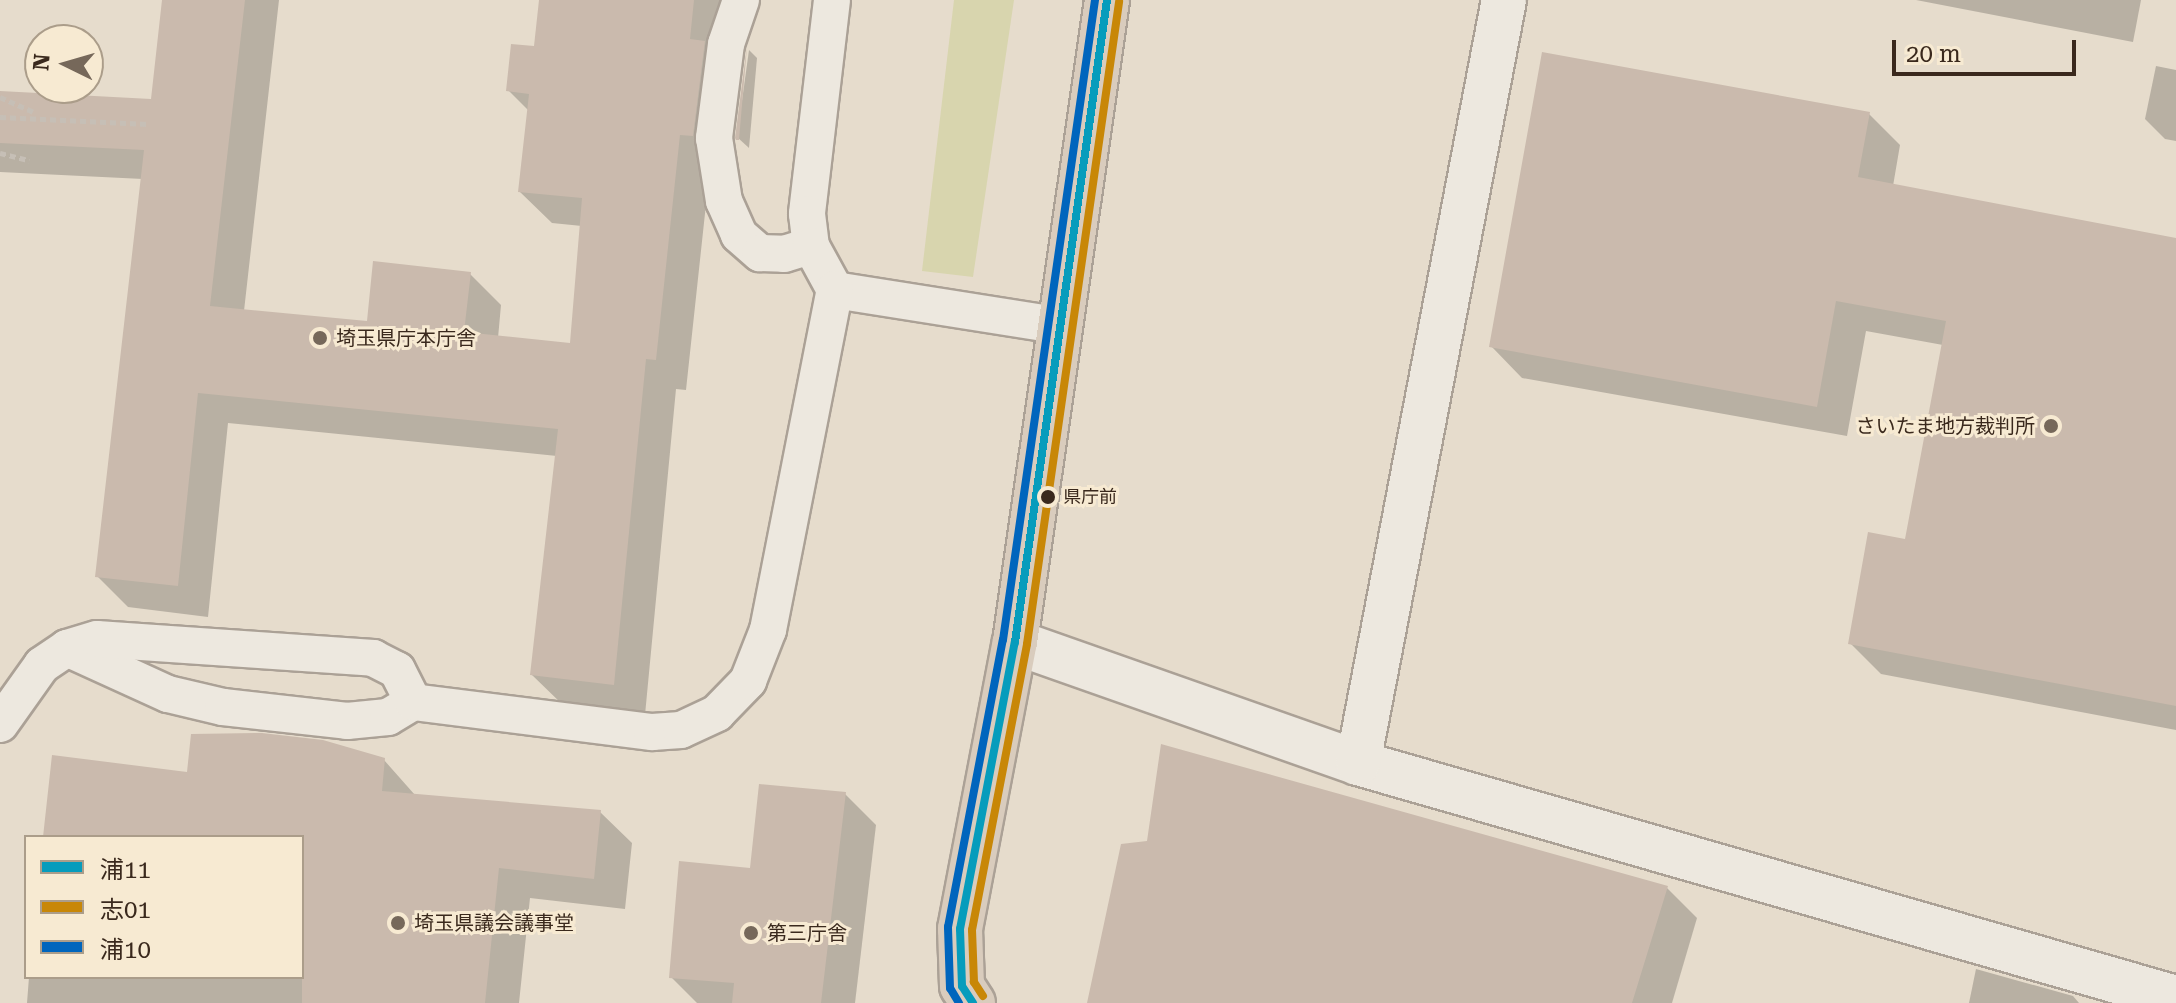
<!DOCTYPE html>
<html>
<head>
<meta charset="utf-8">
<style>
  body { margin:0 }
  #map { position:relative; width:2176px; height:1003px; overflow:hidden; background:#e6dccc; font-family:"Roboto Serif","Noto Sans JP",serif }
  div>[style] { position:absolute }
  .green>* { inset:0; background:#d8d5ae }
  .shadow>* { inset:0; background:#0003 }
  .building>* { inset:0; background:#cabaad }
  .path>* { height:5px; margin-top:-2.5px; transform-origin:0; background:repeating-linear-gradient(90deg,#c6bfb6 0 6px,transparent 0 10px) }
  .roads { filter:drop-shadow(2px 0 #aba196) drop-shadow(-2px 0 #aba196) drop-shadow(0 2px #aba196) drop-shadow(0 -2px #aba196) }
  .lane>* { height:36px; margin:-18px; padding:0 18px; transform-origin:18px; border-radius:18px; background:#ede8df }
  .street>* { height:44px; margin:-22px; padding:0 22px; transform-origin:22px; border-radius:22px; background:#ede8df }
  .secondary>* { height:44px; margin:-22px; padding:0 22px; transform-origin:22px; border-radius:22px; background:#ede8df }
  .highway>* { height:44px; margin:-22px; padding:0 22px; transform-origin:22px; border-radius:22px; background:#d9ccbd }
  .bus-1>* { height:8px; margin:-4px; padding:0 4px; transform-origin:4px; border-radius:4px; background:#069cbc }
  .bus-2>* { height:8px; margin:-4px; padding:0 4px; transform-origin:4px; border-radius:4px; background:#c88707 }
  .bus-3>* { height:8px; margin:-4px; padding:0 4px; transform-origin:4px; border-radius:4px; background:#0065bd }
  .dots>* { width:22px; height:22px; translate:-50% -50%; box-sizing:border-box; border:4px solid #f7ead2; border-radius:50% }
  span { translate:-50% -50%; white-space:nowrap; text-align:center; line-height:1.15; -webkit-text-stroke:6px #f7ead2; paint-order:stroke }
  .bus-label { font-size:18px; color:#3a291d }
  .left { translate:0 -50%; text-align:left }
  .poi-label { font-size:20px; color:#3a291d }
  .right { translate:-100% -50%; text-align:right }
  .legend { position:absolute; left:24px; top:835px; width:280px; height:144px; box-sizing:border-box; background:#f7ead2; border:2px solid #ab9d8a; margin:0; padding:10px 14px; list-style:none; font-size:24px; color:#3a291d }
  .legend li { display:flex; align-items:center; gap:16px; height:40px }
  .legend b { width:40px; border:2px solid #ab9d8a }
  .north { position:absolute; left:24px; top:24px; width:80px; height:80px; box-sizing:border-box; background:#f7ead2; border:2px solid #ab9d8a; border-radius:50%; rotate:275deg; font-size:22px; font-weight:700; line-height:32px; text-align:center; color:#3a291d }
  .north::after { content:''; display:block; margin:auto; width:28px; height:36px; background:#76685a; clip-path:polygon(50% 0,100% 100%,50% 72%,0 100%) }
  .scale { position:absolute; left:1892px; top:40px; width:184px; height:36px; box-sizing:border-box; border:4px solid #3a291d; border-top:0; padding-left:10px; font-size:24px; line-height:28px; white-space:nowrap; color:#3a291d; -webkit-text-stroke:6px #f7ead2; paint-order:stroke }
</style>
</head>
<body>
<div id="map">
  <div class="green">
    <i style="clip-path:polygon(954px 0,1014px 0,973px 277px,922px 271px)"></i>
  </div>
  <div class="shadow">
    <i style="clip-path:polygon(164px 0,279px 0,244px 311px,369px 323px,470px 274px,501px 305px,498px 338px,571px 345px,582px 226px,552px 223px,520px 192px,529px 111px,508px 90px,536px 48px,541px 0,728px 0,686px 390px,676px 389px,645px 715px,564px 706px,532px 675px,557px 456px,228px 423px,208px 617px,128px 607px,97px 576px,143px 179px,0 172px,0 93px,153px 101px)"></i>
    <i style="clip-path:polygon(1916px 0,2141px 0,2133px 42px)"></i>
    <i style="clip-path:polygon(749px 50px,757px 58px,749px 148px,737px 137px)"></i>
    <i style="clip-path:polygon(2156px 66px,2176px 70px,2176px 141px,2165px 139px,2145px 119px)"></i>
    <i style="clip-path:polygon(1869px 114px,1900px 145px,1893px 186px,2176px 240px,2176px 730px,1881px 674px,1850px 643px,1907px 541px,1943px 345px,1866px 331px,1847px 436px,1522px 378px,1491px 346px)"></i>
    <i style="clip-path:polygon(384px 760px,415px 795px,600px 812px,632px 843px,625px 909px,530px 898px,519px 1003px,27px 1003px,29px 977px,302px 977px,302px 837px,45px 837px,189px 774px)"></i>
    <i style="clip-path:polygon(845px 794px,876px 825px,855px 1003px,697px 1003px,671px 977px,752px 870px)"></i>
    <i style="clip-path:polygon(1666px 887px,1697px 918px,1672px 1003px,1089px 1003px)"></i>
    <i style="clip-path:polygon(1976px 969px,2073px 996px,2079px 1003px,1969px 1003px)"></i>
  </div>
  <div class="building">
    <i style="clip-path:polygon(162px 0,245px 0,210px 306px,367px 321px,373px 261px,471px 272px,464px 332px,570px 343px,582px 198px,518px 192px,529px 94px,506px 91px,511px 44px,534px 46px,539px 0,694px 0,690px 39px,705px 41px,693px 136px,680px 135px,656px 360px,646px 359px,614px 685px,530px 675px,558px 429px,198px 393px,178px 586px,95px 577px,144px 150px,0 143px,0 91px,151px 99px)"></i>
    <i style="clip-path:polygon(747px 46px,739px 140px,736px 140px,735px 138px)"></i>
    <i style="clip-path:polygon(1542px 52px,1870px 112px,1858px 177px,2176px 238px,2176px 706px,1848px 644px,1868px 532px,1905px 539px,1946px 321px,1836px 301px,1817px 407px,1489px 347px)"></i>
    <i style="clip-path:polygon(262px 733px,323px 740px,385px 758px,382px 791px,601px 810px,594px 879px,499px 868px,485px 1003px,302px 1003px,302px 837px,43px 837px,52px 755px,187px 772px,191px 734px)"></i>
    <i style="clip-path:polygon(1161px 744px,1668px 886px,1632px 1003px,1087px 1003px,1121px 844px,1147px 841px)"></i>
    <i style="clip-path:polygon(759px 784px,846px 792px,821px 1003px,732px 1003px,734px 983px,669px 978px,679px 861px,750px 868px)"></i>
  </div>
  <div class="path">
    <i style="left:0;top:97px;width:36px;rotate:24deg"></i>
    <i style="left:0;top:117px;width:148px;rotate:2.7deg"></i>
    <i style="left:0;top:153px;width:30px;rotate:14deg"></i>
  </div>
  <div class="roads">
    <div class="lane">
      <i style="left:741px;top:0;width:46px;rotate:108.8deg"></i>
      <i style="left:726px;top:44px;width:95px;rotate:97.3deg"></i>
      <i style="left:714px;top:138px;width:64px;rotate:81deg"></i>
      <i style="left:724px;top:201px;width:37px;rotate:66deg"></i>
      <i style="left:739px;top:235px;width:28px;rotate:41deg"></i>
      <i style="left:760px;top:253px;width:24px;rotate:2deg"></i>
      <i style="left:784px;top:254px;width:28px;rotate:-17deg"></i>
      <i style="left:832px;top:0;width:215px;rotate:96.7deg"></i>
      <i style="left:807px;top:214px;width:32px;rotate:83deg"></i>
      <i style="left:811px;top:246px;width:50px;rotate:61.4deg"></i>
      <i style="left:835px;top:290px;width:230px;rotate:9deg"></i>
      <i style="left:67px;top:648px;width:111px;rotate:24.5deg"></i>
      <i style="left:168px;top:694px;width:57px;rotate:13.3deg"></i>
      <i style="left:223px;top:707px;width:125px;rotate:6.4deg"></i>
      <i style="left:347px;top:721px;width:41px;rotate:-5.6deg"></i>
      <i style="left:388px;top:717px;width:29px;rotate:-31deg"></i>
      <i style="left:413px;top:702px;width:241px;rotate:7.2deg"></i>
      <i style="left:652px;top:732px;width:29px;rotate:-4deg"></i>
      <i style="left:681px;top:730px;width:40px;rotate:-25deg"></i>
      <i style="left:717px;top:713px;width:45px;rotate:-45.9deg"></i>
      <i style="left:748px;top:681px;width:55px;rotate:-68.6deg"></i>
      <i style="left:768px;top:630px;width:347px;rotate:-78.9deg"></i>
      <i style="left:0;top:724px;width:72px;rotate:-54.6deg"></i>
      <i style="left:42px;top:665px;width:30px;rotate:-34deg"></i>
      <i style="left:67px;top:648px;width:31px;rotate:-17deg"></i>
      <i style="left:97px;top:639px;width:277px;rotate:3.9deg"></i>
      <i style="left:373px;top:658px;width:27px;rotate:27deg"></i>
      <i style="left:397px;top:670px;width:36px;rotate:63deg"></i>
    </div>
    <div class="street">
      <i style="left:1358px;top:763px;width:851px;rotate:16.03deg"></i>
    </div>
    <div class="secondary">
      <i style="left:1015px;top:642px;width:364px;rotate:19.4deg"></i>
      <i style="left:1358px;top:763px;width:777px;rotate:-79.17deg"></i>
    </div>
    <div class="highway">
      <i style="left:973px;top:1003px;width:20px;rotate:-123deg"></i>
      <i style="left:962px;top:986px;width:57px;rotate:-92deg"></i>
      <i style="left:960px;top:929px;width:292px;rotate:-79.2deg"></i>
      <i style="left:1015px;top:642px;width:649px;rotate:-81.84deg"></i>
    </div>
  </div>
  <div class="bus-1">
    <i style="left:973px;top:1003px;width:20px;rotate:-123deg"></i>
    <i style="left:962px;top:986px;width:57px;rotate:-92deg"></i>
    <i style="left:960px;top:929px;width:292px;rotate:-79.2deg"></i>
    <i style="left:1015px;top:642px;width:649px;rotate:-81.84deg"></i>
  </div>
  <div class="bus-2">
    <i style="left:983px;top:996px;width:17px;rotate:-123deg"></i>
    <i style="left:974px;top:982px;width:52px;rotate:-92.2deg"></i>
    <i style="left:972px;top:930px;width:291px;rotate:-79.1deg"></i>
    <i style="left:1027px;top:644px;width:649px;rotate:-81.84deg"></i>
  </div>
  <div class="bus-3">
    <i style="left:959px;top:1003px;width:17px;rotate:-121deg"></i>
    <i style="left:950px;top:988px;width:61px;rotate:-91.9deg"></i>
    <i style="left:948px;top:927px;width:292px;rotate:-79.2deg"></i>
    <i style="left:1003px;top:640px;width:647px;rotate:-81.82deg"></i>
  </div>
  <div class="dots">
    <i style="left:320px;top:338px;background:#76685a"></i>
    <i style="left:2051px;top:426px;background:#76685a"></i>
    <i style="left:1048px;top:497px;background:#3a291d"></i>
    <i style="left:398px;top:923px;background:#76685a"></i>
    <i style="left:751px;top:933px;background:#76685a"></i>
  </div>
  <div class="bus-label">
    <span class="left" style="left:1063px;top:497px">県庁前</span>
  </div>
  <div class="poi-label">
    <span class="left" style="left:336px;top:338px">埼玉県庁本庁舎</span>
    <span class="right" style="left:2035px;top:426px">さいたま地方裁判所</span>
    <span class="left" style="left:414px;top:923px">埼玉県議会議事堂</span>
    <span class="left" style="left:767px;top:933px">第三庁舎</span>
  </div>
  <ul class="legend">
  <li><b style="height:10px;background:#069cbc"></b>浦11</li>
  <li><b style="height:10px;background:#c88707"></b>志01</li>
  <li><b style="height:10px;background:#0065bd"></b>浦10</li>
  </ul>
  <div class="north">N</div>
  <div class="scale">20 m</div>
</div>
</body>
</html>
